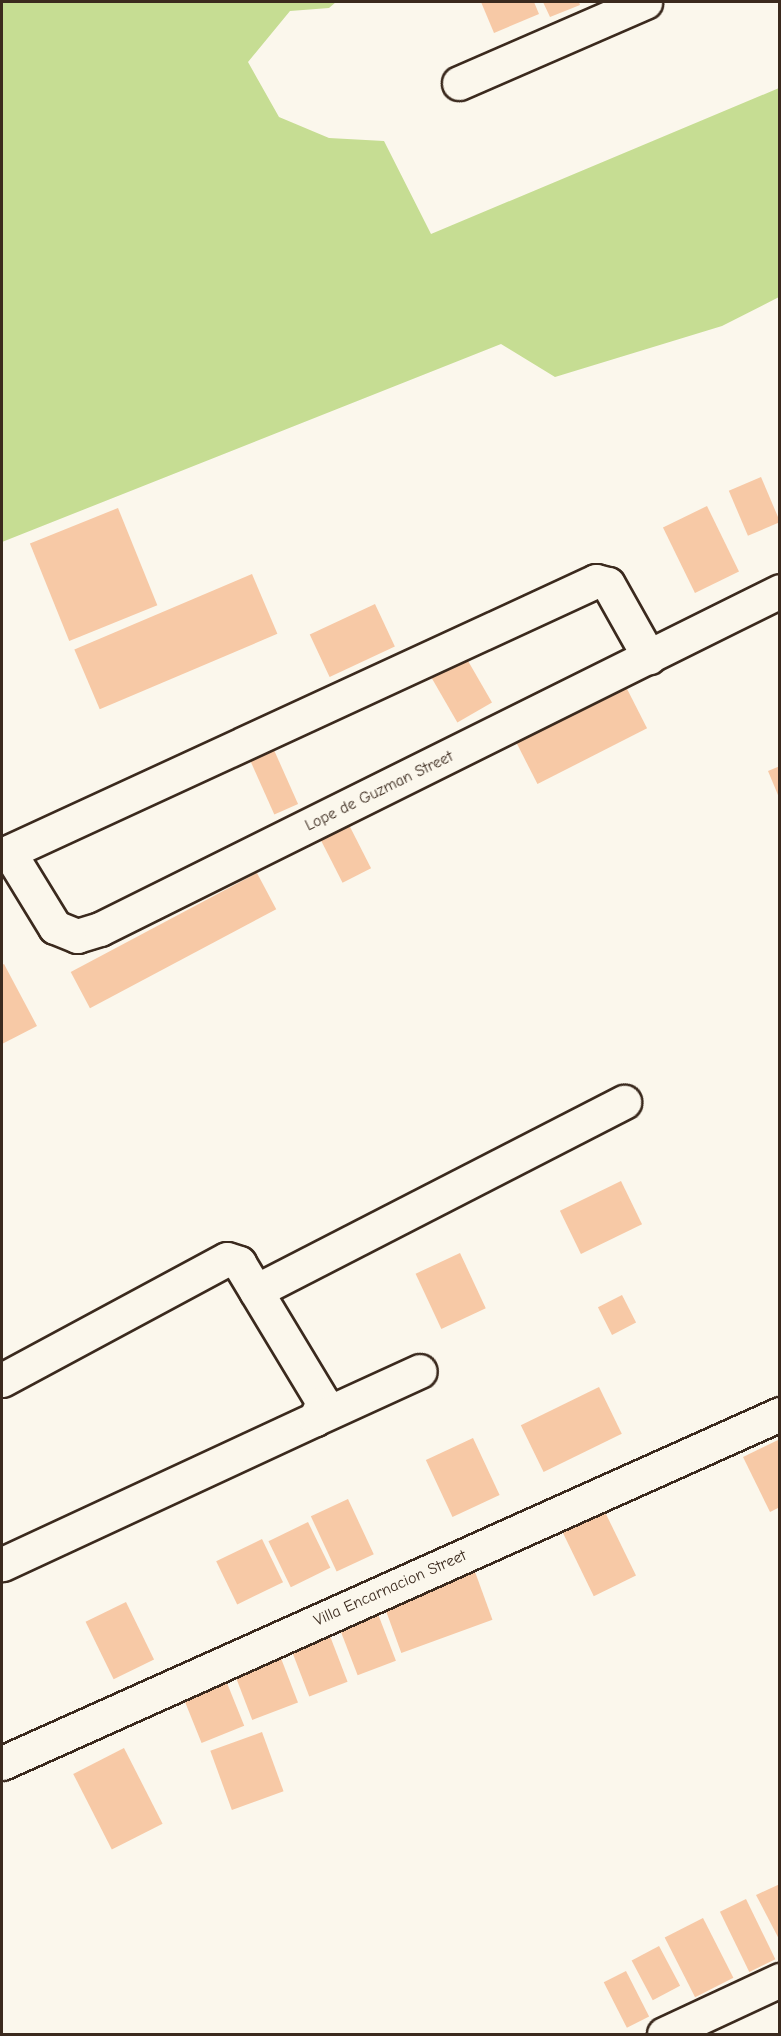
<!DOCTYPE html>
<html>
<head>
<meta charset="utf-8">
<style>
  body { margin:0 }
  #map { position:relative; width:781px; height:2036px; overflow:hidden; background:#fbf7ec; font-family:"Comic Neue",sans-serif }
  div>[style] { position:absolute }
  .green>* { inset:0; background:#c6dd93 }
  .building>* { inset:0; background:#f7c9a6; transform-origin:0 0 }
  .roads { filter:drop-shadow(2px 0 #3b2a1e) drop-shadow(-2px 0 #3b2a1e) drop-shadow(0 2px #3b2a1e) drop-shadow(0 -2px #3b2a1e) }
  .minor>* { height:33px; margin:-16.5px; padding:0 16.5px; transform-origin:16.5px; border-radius:16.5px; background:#fbf7ec }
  span { translate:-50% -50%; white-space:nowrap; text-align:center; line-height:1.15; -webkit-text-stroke:4.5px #fbf7ec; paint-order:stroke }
  .street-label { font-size:16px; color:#3b2a1e }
  .frame { position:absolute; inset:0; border:3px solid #3b2a1e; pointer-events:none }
</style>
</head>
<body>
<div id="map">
  <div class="green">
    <i style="clip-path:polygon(2px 2px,336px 2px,329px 8px,290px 11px,248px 62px,279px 117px,329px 138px,384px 141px,431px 234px,779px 88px,779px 297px,722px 326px,555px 377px,501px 344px,2px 542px)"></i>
  </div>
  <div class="building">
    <i style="clip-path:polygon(481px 2px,534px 2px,539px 14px,494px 33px)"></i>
    <i style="clip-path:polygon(543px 2px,579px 2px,580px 5px,550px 17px)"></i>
    <i style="left:761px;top:477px;width:49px;height:35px;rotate:67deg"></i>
    <i style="left:707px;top:506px;width:73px;height:49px;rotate:64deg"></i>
    <i style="left:118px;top:508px;width:105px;height:95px;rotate:68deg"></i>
    <i style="left:252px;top:574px;width:65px;height:193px;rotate:67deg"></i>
    <i style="left:375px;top:604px;width:47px;height:72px;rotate:65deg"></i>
    <i style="left:464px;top:654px;width:56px;height:40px;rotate:60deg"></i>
    <i style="left:623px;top:681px;width:53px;height:123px;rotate:63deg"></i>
    <i style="left:270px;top:741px;width:69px;height:26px;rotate:66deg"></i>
    <i style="clip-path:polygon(780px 766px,780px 794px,778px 795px,768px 771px)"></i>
    <i style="left:347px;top:821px;width:53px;height:32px;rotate:63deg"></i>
    <i style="left:257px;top:873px;width:41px;height:211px;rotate:62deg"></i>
    <i style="clip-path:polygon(4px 964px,37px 1026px,2px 1044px,2px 965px)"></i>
    <i style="left:621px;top:1181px;width:48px;height:68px;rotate:64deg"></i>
    <i style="left:460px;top:1253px;width:61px;height:49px;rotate:65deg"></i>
    <i style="left:622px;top:1295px;width:31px;height:27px;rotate:63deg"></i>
    <i style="left:599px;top:1387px;width:52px;height:87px;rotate:64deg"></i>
    <i style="left:473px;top:1438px;width:63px;height:52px;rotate:65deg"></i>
    <i style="clip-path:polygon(778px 1440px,780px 1507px,770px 1512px,743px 1457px)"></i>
    <i style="left:348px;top:1499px;width:61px;height:41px;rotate:65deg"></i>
    <i style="left:604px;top:1510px;width:73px;height:47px;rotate:64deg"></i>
    <i style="left:308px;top:1522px;width:51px;height:44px;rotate:64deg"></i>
    <i style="left:262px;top:1539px;width:48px;height:51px;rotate:64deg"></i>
    <i style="left:474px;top:1569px;width:54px;height:97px;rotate:70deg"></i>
    <i style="left:126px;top:1602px;width:64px;height:45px;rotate:64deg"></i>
    <i style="left:378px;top:1614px;width:50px;height:41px;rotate:69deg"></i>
    <i style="left:330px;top:1636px;width:49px;height:41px;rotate:69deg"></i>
    <i style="left:279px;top:1653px;width:53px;height:49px;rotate:69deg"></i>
    <i style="left:227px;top:1683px;width:46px;height:46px;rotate:68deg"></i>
    <i style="left:262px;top:1732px;width:63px;height:55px;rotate:70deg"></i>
    <i style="left:124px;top:1748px;width:85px;height:57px;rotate:63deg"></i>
    <i style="clip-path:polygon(780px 1884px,780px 1941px,756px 1895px)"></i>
    <i style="left:746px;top:1899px;width:67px;height:29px;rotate:64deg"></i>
    <i style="left:703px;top:1918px;width:67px;height:43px;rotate:63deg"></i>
    <i style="left:659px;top:1946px;width:45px;height:31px;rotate:62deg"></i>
    <i style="left:626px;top:1971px;width:51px;height:25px;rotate:63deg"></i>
  </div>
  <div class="roads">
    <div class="minor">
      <i style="left:459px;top:83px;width:203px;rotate:-23.5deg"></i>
      <i style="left:9px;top:852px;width:88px;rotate:58.5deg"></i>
      <i style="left:55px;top:927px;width:24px;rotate:22deg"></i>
      <i style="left:77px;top:936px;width:24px;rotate:-17deg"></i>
      <i style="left:100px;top:929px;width:759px;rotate:-26.43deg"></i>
      <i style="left:2px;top:855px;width:654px;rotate:-24.76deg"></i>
      <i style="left:596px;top:581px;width:12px;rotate:14deg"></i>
      <i style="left:608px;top:584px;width:84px;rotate:60.7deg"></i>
      <i style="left:256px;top:1291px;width:414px;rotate:-27.2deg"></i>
      <i style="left:2px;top:1380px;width:255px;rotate:-28.3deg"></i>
      <i style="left:227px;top:1259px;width:13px;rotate:18deg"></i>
      <i style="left:239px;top:1263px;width:162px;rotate:58.9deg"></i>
      <i style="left:323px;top:1402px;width:19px;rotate:115deg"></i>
      <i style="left:315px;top:1419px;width:345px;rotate:155.1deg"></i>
      <i style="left:315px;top:1419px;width:115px;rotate:-24.6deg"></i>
      <i style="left:2px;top:1763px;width:853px;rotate:-24.16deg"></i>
      <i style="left:664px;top:2034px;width:128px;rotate:-25deg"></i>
    </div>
  </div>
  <div class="street-label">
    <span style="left:379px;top:791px;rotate:-26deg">Lope de Guzman Street</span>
    <span style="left:390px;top:1588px;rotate:-24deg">Villa Encarnacion Street</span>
  </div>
  <div class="frame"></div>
</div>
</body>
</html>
